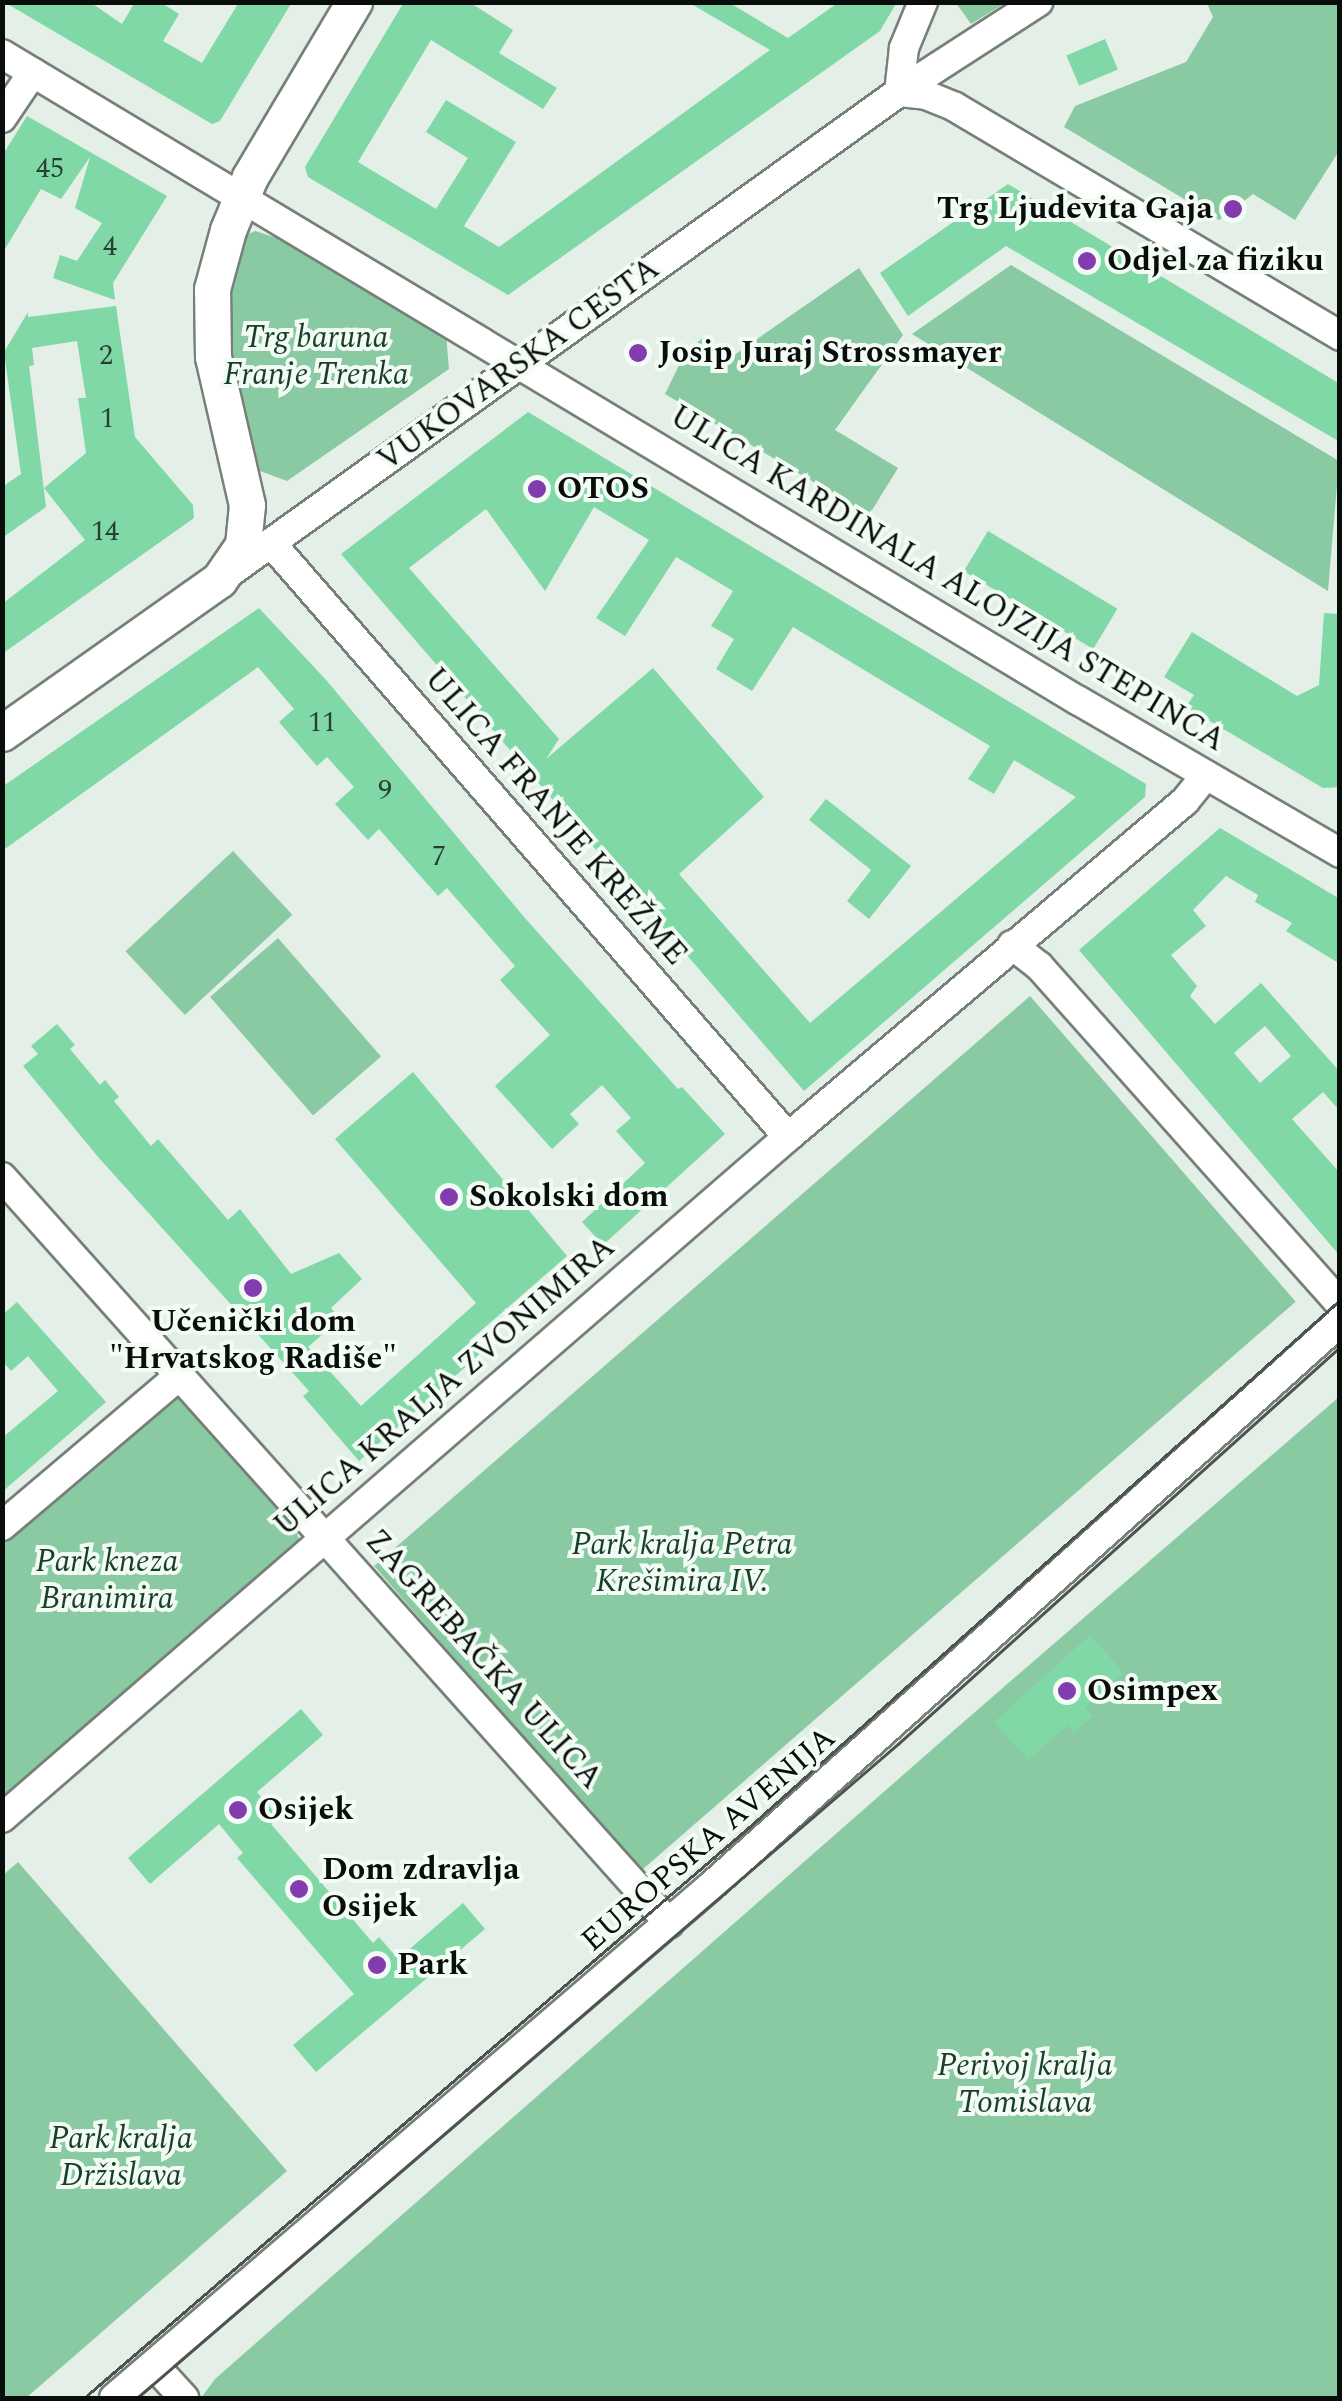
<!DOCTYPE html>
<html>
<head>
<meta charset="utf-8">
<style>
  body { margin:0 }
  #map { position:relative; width:1342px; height:2401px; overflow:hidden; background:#e4efe8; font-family:Spectral,serif }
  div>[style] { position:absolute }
  .green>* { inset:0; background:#89caa3; transform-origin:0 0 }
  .building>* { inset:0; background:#7fd8a5; transform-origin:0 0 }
  .roads { filter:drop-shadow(2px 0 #768079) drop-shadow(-2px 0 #768079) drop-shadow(0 2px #768079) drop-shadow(0 -2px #768079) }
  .minor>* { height:28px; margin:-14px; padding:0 14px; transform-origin:14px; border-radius:14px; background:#fff }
  .major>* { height:35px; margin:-17.5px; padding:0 17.5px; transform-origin:17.5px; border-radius:17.5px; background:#fff }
  .tram>* { height:2.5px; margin:-1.25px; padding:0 1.25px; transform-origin:1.25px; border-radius:1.25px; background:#4d534f }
  .dots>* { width:28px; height:28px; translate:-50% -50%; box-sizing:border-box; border:5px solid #f2fcf5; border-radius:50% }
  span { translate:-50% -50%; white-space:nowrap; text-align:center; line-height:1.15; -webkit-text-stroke:8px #f2fcf5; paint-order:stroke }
  .number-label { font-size:28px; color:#274032 }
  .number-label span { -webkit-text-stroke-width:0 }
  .poi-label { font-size:32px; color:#0a0e0b; font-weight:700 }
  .right { translate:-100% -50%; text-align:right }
  .left { translate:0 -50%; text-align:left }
  .park-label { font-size:32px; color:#193f2a; font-style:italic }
  .street-label { font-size:32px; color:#0a0e0b }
  .frame { position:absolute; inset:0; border:5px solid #0a0e0b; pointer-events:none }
</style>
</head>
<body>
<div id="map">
  <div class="green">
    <i style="clip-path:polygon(956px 3px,1005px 3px,971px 24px)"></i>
    <i style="clip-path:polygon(1207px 3px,1339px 3px,1339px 151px,1295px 220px,1253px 194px,1219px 220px,1064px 127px,1075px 106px,1186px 62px,1213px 17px)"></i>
    <i style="clip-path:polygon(255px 231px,293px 243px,446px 334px,449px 369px,287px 481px,252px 468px,223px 340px,236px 240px)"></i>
    <i style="clip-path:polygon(1011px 265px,1339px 461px,1328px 591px,912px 334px)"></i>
    <i style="clip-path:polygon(859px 268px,903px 335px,835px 430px,898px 468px,869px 515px,665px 394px,685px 353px,705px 336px,724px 362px)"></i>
    <i style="left:233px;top:851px;width:87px;height:147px;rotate:47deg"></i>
    <i style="left:278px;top:938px;width:157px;height:90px;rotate:49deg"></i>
    <i style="left:1030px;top:996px;width:405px;height:869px;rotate:49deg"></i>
    <i style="clip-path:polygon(173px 1397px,182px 1399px,292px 1522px,300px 1541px,3px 1804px,2px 1540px)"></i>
    <i style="clip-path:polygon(1339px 1397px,1339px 2398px,201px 2398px,215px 2379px,952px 1732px)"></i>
    <i style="clip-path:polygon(18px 1862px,287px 2171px,26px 2398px,3px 2398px,2px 1876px)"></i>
  </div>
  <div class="building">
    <i style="clip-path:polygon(4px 2px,90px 2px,122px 24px,135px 2px,160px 2px,179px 14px,163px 41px,202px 63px,239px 2px,292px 2px,220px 121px,212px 124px)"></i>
    <i style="clip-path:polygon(404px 2px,469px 2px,513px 30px,499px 53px,557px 88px,543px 109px,431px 40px,358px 162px,436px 209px,468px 158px,426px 132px,446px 100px,516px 142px,464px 226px,499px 247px,770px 50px,688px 2px,728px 2px,788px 38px,839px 2px,897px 2px,880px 31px,508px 295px,308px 177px,305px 167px)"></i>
    <i style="left:1105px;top:39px;width:33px;height:42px;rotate:67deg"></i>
    <i style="clip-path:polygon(27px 116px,167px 196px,113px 283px,115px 300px,53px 278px,60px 255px,77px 261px,102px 223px,75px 208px,90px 157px,61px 199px,41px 189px,2px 254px,2px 156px)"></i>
    <i style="clip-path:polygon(1008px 184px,1340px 384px,1340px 442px,1006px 246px,908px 316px,880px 273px)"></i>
    <i style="clip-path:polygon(116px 306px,135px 437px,193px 505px,194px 518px,2px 654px,2px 604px,85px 540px,44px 488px,86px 453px,78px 398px,86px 398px,77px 341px,32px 348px,34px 365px,29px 366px,46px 507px,2px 538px,2px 487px,21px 474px,4px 352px,28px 312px,28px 317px)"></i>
    <i style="clip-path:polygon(evenodd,528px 412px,1146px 784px,1145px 797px,804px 1091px,341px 554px,528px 412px,594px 507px,649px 540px,596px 618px,625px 636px,676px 557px,733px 591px,711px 626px,734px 639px,716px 669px,752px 691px,793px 627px,990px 746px,968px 779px,994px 794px,1014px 760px,1076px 797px,810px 1023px,679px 874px,764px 797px,653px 668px,546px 759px,559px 739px,409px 568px,486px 509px,545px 591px,594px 507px)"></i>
    <i style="left:988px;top:531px;width:151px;height:47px;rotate:31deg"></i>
    <i style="clip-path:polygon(259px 608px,327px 681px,524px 917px,678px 1089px,682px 1087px,725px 1134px,603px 1245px,582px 1222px,645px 1163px,616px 1131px,631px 1118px,602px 1085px,570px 1114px,579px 1124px,552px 1149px,495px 1086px,550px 1035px,500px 980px,515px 966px,447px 888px,438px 896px,379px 829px,368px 840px,335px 804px,354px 787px,327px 757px,317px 766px,279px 722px,294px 709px,258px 667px,2px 851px,2px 787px)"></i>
    <i style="clip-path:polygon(1324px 613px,1340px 614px,1340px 787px,1323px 788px,1186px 707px,1194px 695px,1164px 677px,1192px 632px,1297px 696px,1319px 685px)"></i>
    <i style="clip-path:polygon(826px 799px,911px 866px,869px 919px,847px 901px,871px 870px,809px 820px)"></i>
    <i style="clip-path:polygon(evenodd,1220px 828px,1340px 899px,1340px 964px,1286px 931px,1292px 923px,1255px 902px,1258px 895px,1226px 876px,1193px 910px,1206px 926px,1171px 955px,1197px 986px,1190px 996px,1215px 1024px,1261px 983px,1340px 1072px,1340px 1111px,1323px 1092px,1292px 1119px,1340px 1173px,1340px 1256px,1079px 950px,1220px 828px,1265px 1026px,1291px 1056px,1260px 1083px,1234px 1053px,1265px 1026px)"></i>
    <i style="clip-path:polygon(57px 1024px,75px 1045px,70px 1049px,100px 1085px,105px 1080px,119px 1097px,114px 1101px,151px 1146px,158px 1139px,228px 1220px,240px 1209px,291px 1274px,339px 1253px,362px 1279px,331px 1308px,340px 1319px,308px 1347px,361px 1406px,476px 1303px,335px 1139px,413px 1072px,567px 1256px,469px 1341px,480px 1354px,359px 1461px,303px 1396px,309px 1391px,99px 1158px,23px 1066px,38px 1054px,31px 1046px)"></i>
    <i style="clip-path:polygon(17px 1302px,106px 1402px,2px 1492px,2px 1438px,58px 1391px,28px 1356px,11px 1371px,2px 1361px,2px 1315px)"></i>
    <i style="clip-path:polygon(1090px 1635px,1124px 1673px,1085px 1708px,1093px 1716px,1074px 1733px,1068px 1725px,1028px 1760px,994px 1722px)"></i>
    <i style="clip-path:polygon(301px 1709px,323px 1735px,257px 1792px,279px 1818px,271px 1824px,373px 1943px,379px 1937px,398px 1959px,463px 1903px,485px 1929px,316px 2072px,293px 2045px,354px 1994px,237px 1858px,243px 1853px,219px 1824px,150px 1884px,128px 1858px)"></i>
  </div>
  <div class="roads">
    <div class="minor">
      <i style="left:2px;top:54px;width:1256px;rotate:31deg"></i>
      <i style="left:1079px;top:701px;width:302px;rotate:30.2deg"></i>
      <i style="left:899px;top:92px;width:27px;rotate:6deg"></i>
      <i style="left:926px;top:95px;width:31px;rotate:22deg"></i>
      <i style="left:955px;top:107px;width:448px;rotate:30.7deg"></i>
      <i style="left:899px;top:92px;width:44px;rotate:-83.5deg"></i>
      <i style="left:904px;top:48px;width:50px;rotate:-67.6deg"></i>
      <i style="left:2px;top:118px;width:55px;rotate:-56deg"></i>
      <i style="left:271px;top:543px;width:787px;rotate:48.96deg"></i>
      <i style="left:229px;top:573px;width:825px;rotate:-35.67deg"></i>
      <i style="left:899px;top:92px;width:166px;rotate:-32.9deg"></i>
      <i style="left:1012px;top:945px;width:34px;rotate:38deg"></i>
      <i style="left:1039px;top:966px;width:453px;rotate:48.3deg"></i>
      <i style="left:2px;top:1177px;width:1001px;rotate:48.2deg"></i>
      <i style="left:2px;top:1526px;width:233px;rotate:-40.3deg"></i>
      <i style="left:2px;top:1818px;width:1040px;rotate:-40.91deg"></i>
      <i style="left:788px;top:1137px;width:520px;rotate:-40.24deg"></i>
      <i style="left:1185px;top:801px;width:33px;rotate:-51deg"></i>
      <i style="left:154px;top:2365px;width:45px;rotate:47.7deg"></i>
      <i style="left:114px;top:2398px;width:786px;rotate:-40.62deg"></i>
      <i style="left:711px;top:1886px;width:845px;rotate:-41.88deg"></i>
    </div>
    <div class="major">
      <i style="left:2px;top:733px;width:266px;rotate:-35.2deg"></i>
      <i style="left:219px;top:580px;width:42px;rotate:-55.6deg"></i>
      <i style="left:243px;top:545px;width:40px;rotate:-84.3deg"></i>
      <i style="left:247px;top:505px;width:152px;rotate:-102.9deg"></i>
      <i style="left:213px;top:357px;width:68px;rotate:-90.8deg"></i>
      <i style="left:212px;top:289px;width:61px;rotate:-74.8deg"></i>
      <i style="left:228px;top:230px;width:57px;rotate:-67.5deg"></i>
      <i style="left:250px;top:177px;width:204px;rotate:-59.3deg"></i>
    </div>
  </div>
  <div class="tram">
    <i style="left:84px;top:2398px;width:874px;rotate:-40.64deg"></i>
    <i style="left:747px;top:1829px;width:795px;rotate:-41.74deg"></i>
    <i style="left:137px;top:2398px;width:1003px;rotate:-40.68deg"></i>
    <i style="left:898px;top:1744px;width:594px;rotate:-41.93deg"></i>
  </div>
  <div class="dots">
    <i style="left:1233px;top:209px;background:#823caf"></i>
    <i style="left:1087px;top:261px;background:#823caf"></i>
    <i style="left:638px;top:353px;background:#823caf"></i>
    <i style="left:537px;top:489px;background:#823caf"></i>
    <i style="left:449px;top:1197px;background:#823caf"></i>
    <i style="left:253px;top:1288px;background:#823caf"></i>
    <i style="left:1067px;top:1691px;background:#823caf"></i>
    <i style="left:238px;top:1810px;background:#823caf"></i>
    <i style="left:299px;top:1889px;background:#823caf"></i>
    <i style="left:377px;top:1965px;background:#823caf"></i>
  </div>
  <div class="number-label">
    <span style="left:50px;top:169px">45</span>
    <span style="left:110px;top:247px">4</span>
    <span style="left:106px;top:356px">2</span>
    <span style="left:107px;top:419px">1</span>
    <span style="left:105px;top:532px">14</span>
    <span style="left:322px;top:723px">11</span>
    <span style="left:385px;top:791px">9</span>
    <span style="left:439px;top:857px">7</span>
  </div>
  <div class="poi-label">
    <span class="right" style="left:1213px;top:209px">Trg Ljudevita Gaja</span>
    <span class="left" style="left:1107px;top:261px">Odjel za fiziku</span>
    <span class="left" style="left:658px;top:353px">Josip Juraj Strossmayer</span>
    <span class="left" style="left:557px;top:489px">OTOS</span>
    <span class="left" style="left:469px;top:1197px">Sokolski dom</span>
    <span style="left:253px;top:1341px">Učenički dom<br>"Hrvatskog Radiše"</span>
    <span class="left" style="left:1087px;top:1691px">Osimpex</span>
    <span class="left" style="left:258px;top:1810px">Osijek</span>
    <span class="left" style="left:322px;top:1889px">Dom zdravlja<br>Osijek</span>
    <span class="left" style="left:397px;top:1965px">Park</span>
  </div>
  <div class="park-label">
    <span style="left:316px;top:357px">Trg baruna<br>Franje Trenka</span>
    <span style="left:682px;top:1564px">Park kralja Petra<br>Krešimira IV.</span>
    <span style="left:107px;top:1581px">Park kneza<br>Branimira</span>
    <span style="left:1025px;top:2085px">Perivoj kralja<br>Tomislava</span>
    <span style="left:121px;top:2158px">Park kralja<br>Držislava</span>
  </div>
  <div class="street-label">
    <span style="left:519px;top:365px;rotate:-36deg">VUKOVARSKA CESTA</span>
    <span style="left:947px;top:579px;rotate:31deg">ULICA KARDINALA ALOJZIJA STEPINCA</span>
    <span style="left:555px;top:817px;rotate:49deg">ULICA FRANJE KREŽME</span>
    <span style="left:445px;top:1387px;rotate:-41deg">ULICA KRALJA ZVONIMIRA</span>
    <span style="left:483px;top:1660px;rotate:48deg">ZAGREBAČKA ULICA</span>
    <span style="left:709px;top:1840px;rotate:-41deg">EUROPSKA AVENIJA</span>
  </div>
  <div class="frame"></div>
</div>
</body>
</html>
